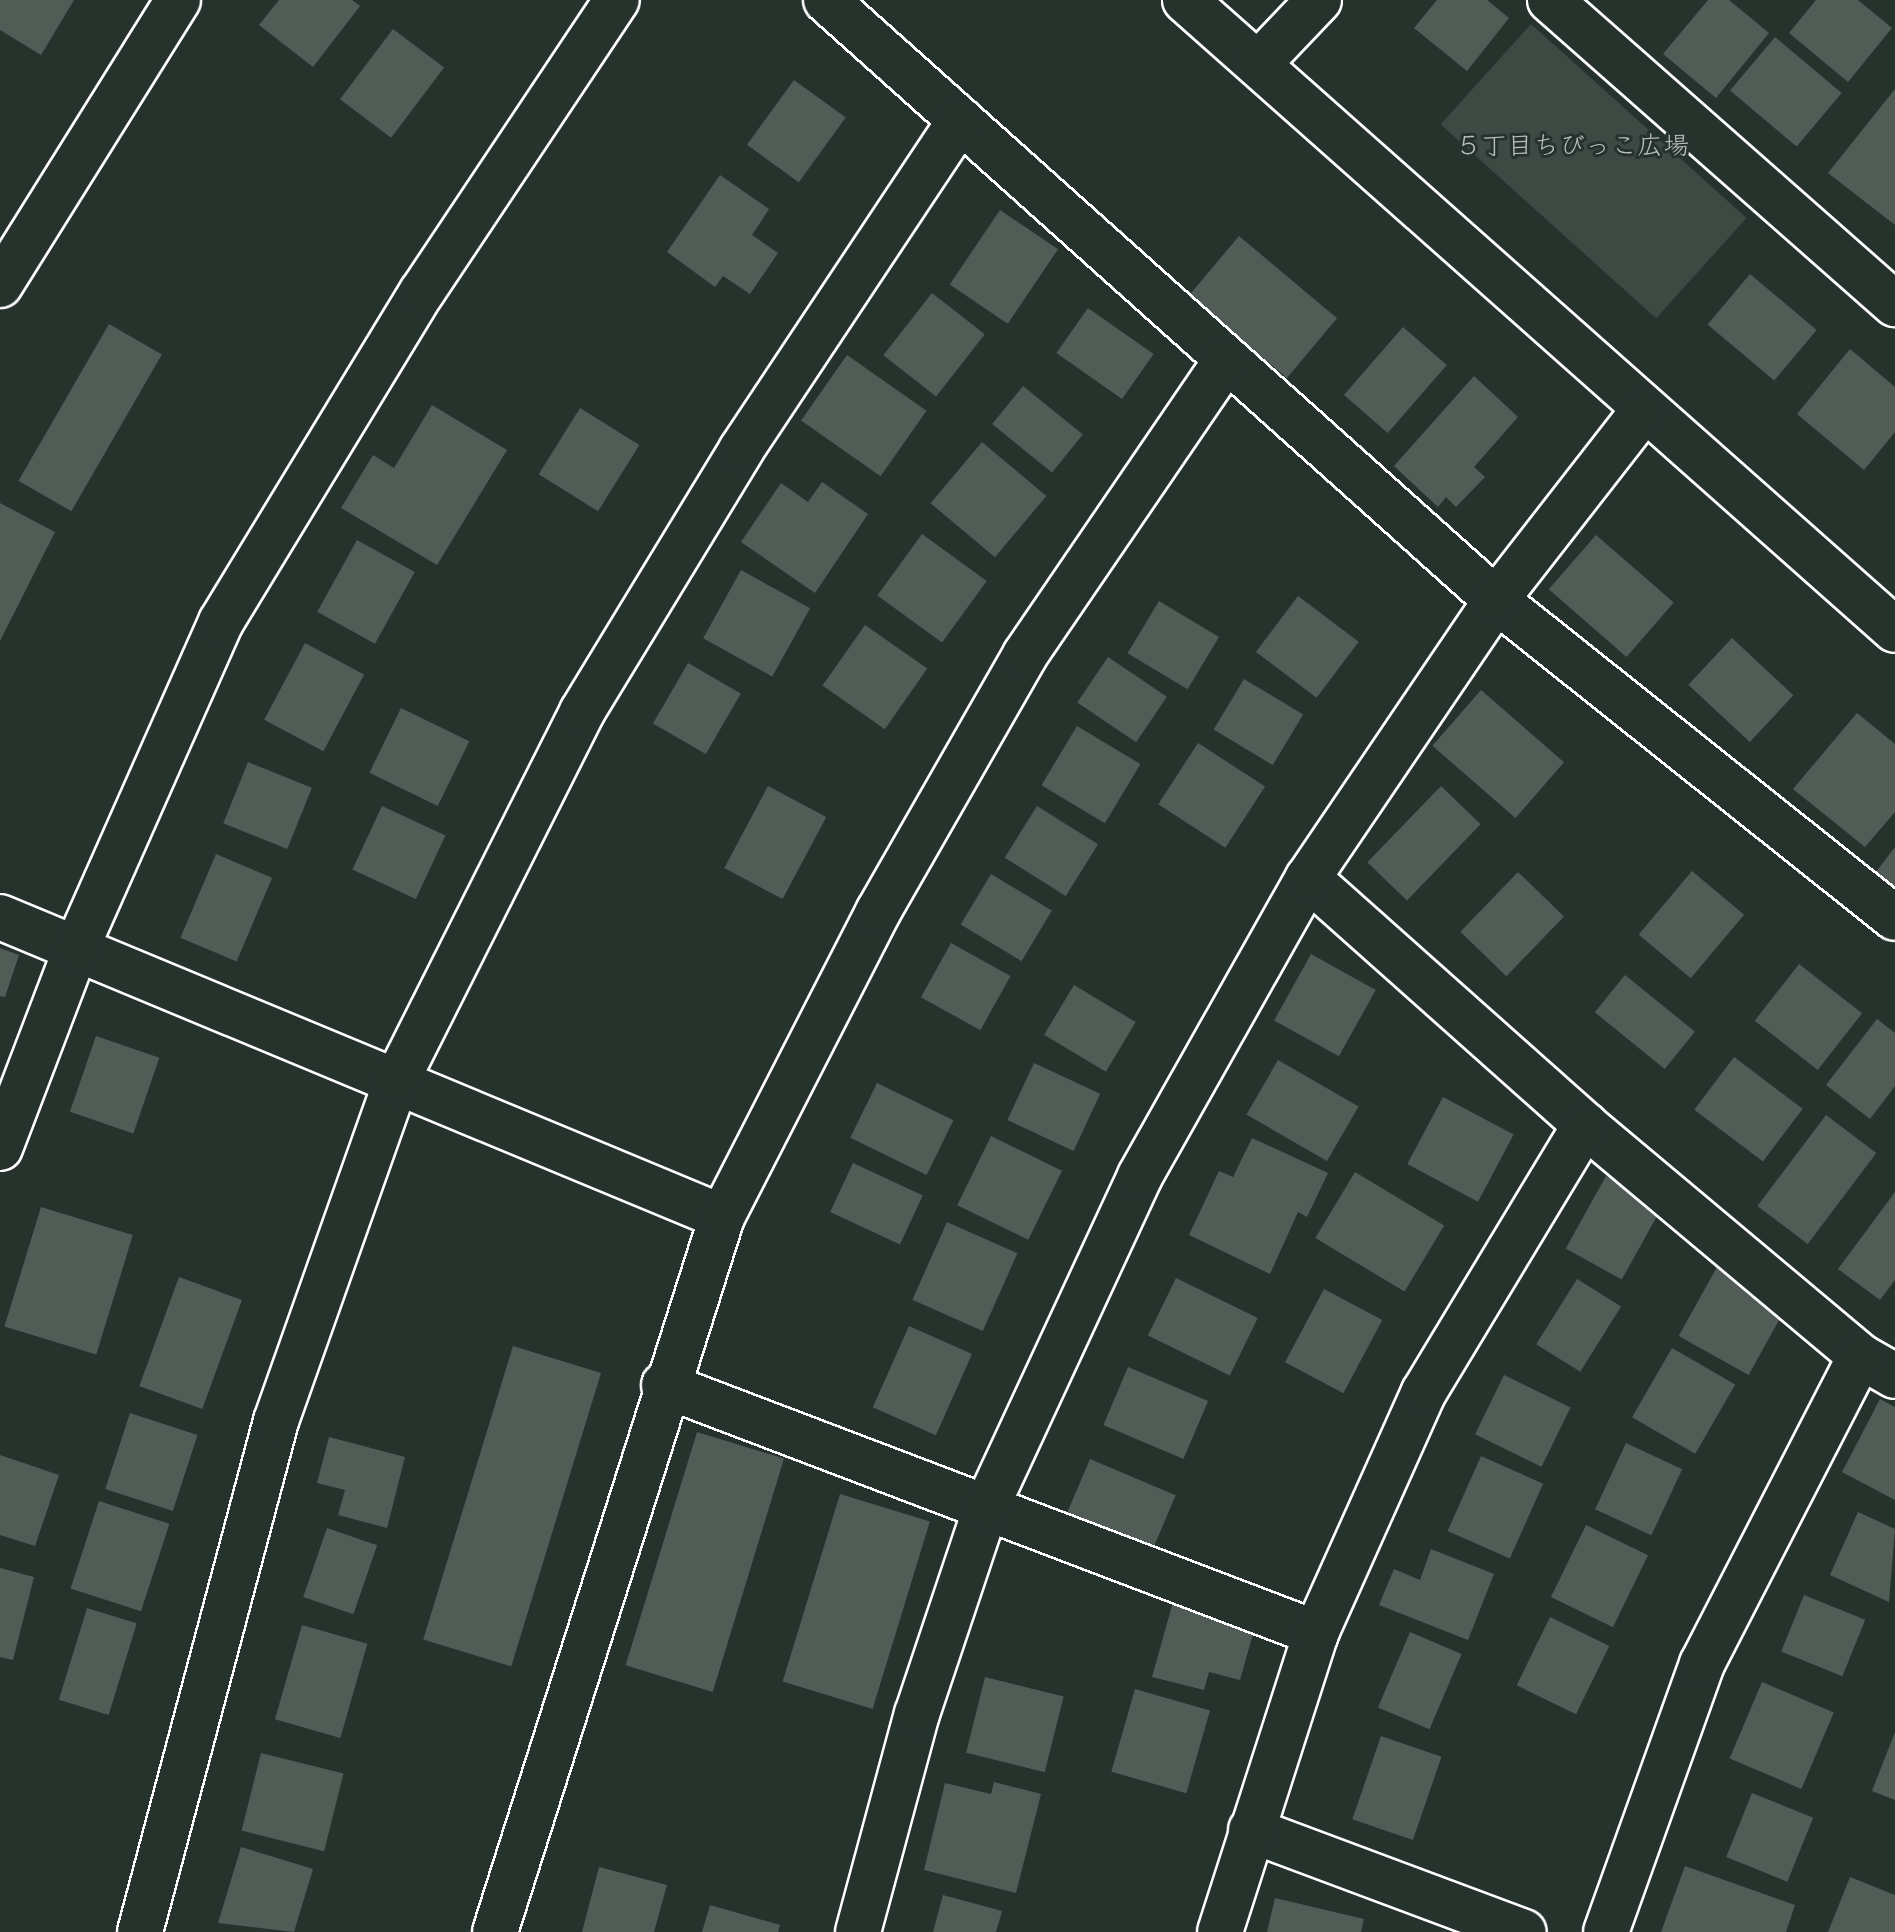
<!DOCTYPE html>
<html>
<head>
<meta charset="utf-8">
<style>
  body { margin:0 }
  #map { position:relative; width:1895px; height:1932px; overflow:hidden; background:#26332d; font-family:"Indie Flower","Klee One",sans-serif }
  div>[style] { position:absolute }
  .green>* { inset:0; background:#3e4944; transform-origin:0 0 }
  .building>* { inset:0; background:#515c57; transform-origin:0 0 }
  .roads { filter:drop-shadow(2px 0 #fff) drop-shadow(-2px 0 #fff) drop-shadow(0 2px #fff) drop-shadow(0 -2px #fff) }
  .minor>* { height:44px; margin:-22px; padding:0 22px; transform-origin:22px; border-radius:22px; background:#26332d }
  span { translate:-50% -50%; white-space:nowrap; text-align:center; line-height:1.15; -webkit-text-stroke:6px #26332d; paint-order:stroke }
  .park-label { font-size:26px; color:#bbbfbe }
</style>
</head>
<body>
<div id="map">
  <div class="green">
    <i style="left:1531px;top:24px;width:290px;height:135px;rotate:42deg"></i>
  </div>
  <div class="building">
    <i style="clip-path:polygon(0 0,74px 0,41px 55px,0 30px)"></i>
    <i style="clip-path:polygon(279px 0,352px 0,360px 6px,313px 67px,259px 25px)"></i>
    <i style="clip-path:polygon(1437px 0,1487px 0,1509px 18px,1467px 71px,1414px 28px)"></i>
    <i style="clip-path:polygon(1708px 0,1729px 0,1769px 33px,1716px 98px,1663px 54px)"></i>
    <i style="clip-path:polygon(1816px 0,1858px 0,1892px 28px,1848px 82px,1789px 33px)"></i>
    <i style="left:393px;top:29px;width:64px;height:88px;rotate:37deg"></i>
    <i style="left:1775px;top:37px;width:87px;height:70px;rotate:40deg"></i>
    <i style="left:794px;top:80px;width:64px;height:80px;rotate:36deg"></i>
    <i style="clip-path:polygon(1895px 89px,1895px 225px,1828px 173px)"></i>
    <i style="clip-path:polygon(720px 175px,769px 209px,752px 235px,778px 253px,750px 294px,723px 276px,715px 287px,667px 252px)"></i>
    <i style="left:1000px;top:210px;width:70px;height:90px;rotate:34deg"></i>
    <i style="left:1239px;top:236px;width:128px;height:78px;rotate:40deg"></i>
    <i style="left:1750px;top:274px;width:87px;height:66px;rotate:40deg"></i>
    <i style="left:932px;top:293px;width:67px;height:79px;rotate:38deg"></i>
    <i style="left:1088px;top:308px;width:80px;height:55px;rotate:35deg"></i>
    <i style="left:109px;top:324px;width:61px;height:181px;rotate:30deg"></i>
    <i style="left:1403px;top:327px;width:58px;height:90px;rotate:41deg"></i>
    <i style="clip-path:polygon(1850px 349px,1895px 387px,1895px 432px,1864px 470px,1797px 414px)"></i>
    <i style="left:847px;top:355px;width:97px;height:80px;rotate:35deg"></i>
    <i style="clip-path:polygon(1474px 376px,1518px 417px,1474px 467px,1485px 477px,1456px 507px,1446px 497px,1438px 507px,1394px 466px)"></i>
    <i style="left:1023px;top:386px;width:77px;height:49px;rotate:39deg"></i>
    <i style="clip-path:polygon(432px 405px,507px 450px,437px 565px,341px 508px,373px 455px,394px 468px)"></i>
    <i style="left:580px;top:408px;width:70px;height:78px;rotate:32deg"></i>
    <i style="left:982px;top:442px;width:84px;height:80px;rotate:40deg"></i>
    <i style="clip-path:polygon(822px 482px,868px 514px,815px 593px,741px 542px,781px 483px,808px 502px)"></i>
    <i style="clip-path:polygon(0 503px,55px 532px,0 641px)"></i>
    <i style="left:922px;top:534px;width:80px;height:76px;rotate:36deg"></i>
    <i style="left:1596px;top:535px;width:103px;height:72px;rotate:41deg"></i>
    <i style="left:357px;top:540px;width:66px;height:82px;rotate:29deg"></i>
    <i style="left:741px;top:570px;width:79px;height:78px;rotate:29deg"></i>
    <i style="left:1298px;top:596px;width:76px;height:70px;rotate:37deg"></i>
    <i style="left:1159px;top:601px;width:70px;height:61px;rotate:31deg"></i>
    <i style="left:865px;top:625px;width:76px;height:74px;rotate:35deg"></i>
    <i style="left:1732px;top:638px;width:84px;height:64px;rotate:43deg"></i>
    <i style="left:305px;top:643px;width:67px;height:87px;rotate:28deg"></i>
    <i style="left:1108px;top:657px;width:71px;height:55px;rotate:34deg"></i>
    <i style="left:688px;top:663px;width:61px;height:70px;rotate:30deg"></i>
    <i style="left:1244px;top:679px;width:69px;height:59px;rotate:31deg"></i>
    <i style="left:1481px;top:690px;width:110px;height:74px;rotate:41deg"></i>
    <i style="left:401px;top:708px;width:76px;height:72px;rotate:26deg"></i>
    <i style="clip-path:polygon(1857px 713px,1895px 744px,1895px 812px,1865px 847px,1793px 789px)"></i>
    <i style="left:1077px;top:726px;width:74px;height:69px;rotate:31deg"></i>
    <i style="left:1198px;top:743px;width:80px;height:73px;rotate:33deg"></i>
    <i style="left:248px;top:762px;width:69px;height:66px;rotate:22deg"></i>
    <i style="left:768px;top:786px;width:66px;height:93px;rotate:28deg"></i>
    <i style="left:1441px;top:786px;width:55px;height:106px;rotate:44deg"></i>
    <i style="left:382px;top:806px;width:70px;height:70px;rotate:25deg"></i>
    <i style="left:1037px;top:806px;width:72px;height:61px;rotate:32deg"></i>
    <i style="clip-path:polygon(1895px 847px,1895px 908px,1866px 885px)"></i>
    <i style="left:216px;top:854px;width:61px;height:91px;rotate:23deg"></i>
    <i style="left:1692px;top:871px;width:68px;height:83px;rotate:40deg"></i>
    <i style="left:1518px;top:872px;width:64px;height:83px;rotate:44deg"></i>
    <i style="left:991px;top:874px;width:71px;height:59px;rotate:31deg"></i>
    <i style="left:951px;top:943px;width:68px;height:62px;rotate:29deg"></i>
    <i style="clip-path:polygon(0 948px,19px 955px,5px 997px,0 996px)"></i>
    <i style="left:1311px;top:954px;width:74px;height:76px;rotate:29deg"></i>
    <i style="left:1799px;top:964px;width:80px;height:72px;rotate:38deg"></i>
    <i style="left:1625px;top:975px;width:90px;height:48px;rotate:39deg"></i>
    <i style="left:1074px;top:985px;width:72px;height:58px;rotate:31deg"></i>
    <i style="clip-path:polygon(1877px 1019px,1895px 1033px,1895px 1086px,1870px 1119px,1826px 1085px)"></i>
    <i style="left:96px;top:1036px;width:67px;height:80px;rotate:19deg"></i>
    <i style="left:1734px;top:1057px;width:86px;height:66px;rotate:37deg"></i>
    <i style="left:1278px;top:1060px;width:93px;height:63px;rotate:30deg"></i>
    <i style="left:1034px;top:1063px;width:73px;height:63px;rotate:25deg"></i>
    <i style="left:877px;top:1083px;width:85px;height:61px;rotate:26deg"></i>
    <i style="left:1443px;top:1097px;width:80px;height:76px;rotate:28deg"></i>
    <i style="left:1826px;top:1115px;width:63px;height:114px;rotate:37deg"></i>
    <i style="left:991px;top:1136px;width:79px;height:77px;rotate:26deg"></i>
    <i style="clip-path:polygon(1252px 1138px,1328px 1173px,1307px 1217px,1298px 1212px,1270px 1274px,1189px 1235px,1219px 1171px,1233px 1177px)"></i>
    <i style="left:853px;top:1163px;width:77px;height:54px;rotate:25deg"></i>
    <i style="left:1355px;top:1172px;width:104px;height:77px;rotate:31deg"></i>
    <i style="left:1606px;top:1176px;width:64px;height:83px;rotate:29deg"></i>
    <i style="clip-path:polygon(1895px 1192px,1895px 1280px,1880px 1300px,1838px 1269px)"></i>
    <i style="left:41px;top:1207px;width:96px;height:125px;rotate:17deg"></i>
    <i style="left:947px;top:1222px;width:77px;height:85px;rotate:24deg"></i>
    <i style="left:1717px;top:1267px;width:80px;height:79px;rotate:29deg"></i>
    <i style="left:179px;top:1277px;width:67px;height:116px;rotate:20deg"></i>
    <i style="left:1176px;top:1278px;width:91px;height:64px;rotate:26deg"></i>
    <i style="left:1577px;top:1279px;width:52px;height:77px;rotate:32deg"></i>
    <i style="left:1324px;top:1289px;width:66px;height:83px;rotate:28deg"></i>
    <i style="left:909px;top:1326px;width:69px;height:89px;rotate:24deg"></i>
    <i style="left:513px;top:1346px;width:92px;height:307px;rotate:17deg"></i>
    <i style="left:1672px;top:1348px;width:73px;height:80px;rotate:30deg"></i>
    <i style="left:1128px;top:1367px;width:87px;height:63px;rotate:23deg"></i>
    <i style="left:1504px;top:1375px;width:74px;height:66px;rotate:26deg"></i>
    <i style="clip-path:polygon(1880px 1399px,1895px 1407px,1895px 1500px,1842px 1472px)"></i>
    <i style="left:130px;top:1413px;width:71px;height:80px;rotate:18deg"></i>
    <i style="left:697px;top:1432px;width:91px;height:244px;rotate:17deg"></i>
    <i style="clip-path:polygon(329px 1437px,405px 1457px,387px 1528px,338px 1515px,345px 1490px,317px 1483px)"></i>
    <i style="left:1626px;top:1443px;width:62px;height:73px;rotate:25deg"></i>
    <i style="clip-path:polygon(0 1455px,59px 1475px,35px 1546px,0 1535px)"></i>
    <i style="left:1481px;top:1456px;width:68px;height:82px;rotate:24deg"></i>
    <i style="left:1090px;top:1459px;width:93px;height:59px;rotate:23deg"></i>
    <i style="left:840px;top:1494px;width:94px;height:196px;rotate:17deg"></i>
    <i style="left:99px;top:1501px;width:74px;height:92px;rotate:18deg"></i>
    <i style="clip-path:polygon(1858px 1512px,1895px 1529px,1889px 1602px,1830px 1575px)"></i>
    <i style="left:1586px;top:1525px;width:69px;height:80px;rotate:26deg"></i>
    <i style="left:327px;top:1528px;width:53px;height:73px;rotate:19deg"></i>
    <i style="clip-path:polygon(1431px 1549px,1494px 1574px,1468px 1640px,1379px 1605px,1394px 1569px,1420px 1580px)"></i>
    <i style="clip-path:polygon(0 1568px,34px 1577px,13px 1660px,0 1657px)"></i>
    <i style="left:1804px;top:1595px;width:66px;height:61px;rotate:22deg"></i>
    <i style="clip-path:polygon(1173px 1602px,1256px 1623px,1240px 1680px,1209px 1672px,1204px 1690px,1152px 1677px)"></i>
    <i style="left:87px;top:1608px;width:52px;height:96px;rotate:17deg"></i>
    <i style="left:1550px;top:1617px;width:66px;height:76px;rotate:26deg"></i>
    <i style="left:302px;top:1625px;width:68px;height:98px;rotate:16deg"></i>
    <i style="left:1410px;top:1632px;width:56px;height:82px;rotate:23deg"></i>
    <i style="left:985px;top:1677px;width:81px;height:78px;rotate:14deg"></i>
    <i style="left:1762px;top:1682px;width:78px;height:83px;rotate:23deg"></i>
    <i style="left:1135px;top:1689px;width:78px;height:86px;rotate:16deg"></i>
    <i style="clip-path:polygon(1895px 1732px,1895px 1800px,1872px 1791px)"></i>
    <i style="left:1381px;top:1736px;width:64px;height:88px;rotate:19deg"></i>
    <i style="left:261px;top:1753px;width:85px;height:80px;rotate:14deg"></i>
    <i style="clip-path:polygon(994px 1782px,1041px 1794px,1016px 1893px,924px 1870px,945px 1783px,991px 1794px)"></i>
    <i style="left:1752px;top:1793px;width:66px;height:69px;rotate:22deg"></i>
    <i style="clip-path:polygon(241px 1847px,313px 1869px,294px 1932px,218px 1923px)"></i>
    <i style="clip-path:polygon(1685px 1866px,1795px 1905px,1786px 1932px,1661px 1932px)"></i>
    <i style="clip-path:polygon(599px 1867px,667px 1885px,654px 1932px,582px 1932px)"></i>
    <i style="clip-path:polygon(1850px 1877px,1895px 1895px,1895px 1932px,1828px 1932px)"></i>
    <i style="clip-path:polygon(943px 1895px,1002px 1911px,996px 1932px,933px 1932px)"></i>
    <i style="clip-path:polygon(1275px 1898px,1364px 1919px,1361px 1932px,1267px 1932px)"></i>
    <i style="clip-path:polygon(710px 1905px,780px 1925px,778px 1932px,702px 1932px)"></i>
  </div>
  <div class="roads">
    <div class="minor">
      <i style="left:826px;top:0;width:899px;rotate:41.85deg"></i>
      <i style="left:1496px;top:600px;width:510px;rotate:38.55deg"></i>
      <i style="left:1185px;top:0;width:949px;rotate:41.58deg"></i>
      <i style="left:1550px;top:0;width:460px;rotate:41.4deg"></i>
      <i style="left:1259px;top:63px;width:87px;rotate:-46.4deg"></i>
      <i style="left:0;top:285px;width:336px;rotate:-58deg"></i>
      <i style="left:1308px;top:878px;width:371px;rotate:41.7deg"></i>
      <i style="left:1585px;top:1125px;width:359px;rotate:40deg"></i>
      <i style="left:1860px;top:1356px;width:40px;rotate:29.7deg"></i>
      <i style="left:0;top:917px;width:782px;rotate:22.56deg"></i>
      <i style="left:0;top:1148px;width:213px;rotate:-69.1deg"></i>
      <i style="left:76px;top:949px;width:358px;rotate:-66.1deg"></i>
      <i style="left:221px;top:622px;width:386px;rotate:-58.7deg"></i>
      <i style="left:422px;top:292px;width:351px;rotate:-56.3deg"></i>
      <i style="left:664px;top:1385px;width:698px;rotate:20.83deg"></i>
      <i style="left:1251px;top:1830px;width:291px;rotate:20.5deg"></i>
      <i style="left:140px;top:1932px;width:529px;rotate:-75.1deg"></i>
      <i style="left:276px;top:1421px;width:360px;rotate:-70.5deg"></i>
      <i style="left:396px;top:1082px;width:414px;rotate:-63.3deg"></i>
      <i style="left:582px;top:712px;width:306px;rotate:-58.7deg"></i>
      <i style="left:741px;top:450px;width:396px;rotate:-56.4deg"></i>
      <i style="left:495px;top:1932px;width:750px;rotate:-72.39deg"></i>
      <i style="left:722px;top:1217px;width:343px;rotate:-62.9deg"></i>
      <i style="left:878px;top:912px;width:296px;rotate:-60.2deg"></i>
      <i style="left:1025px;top:655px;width:358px;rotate:-55.7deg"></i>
      <i style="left:858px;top:1932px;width:226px;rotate:-74.9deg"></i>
      <i style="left:917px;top:1714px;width:217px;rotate:-71.5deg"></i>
      <i style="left:986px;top:1508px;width:366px;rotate:-65.1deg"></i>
      <i style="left:1140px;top:1176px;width:342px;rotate:-60.6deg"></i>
      <i style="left:1308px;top:878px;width:336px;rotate:-55.9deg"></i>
      <i style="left:1496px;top:600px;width:239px;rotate:-52.1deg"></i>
      <i style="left:1220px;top:1932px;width:314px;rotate:-72.2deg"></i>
      <i style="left:1316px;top:1633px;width:264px;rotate:-65.9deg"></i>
      <i style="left:1424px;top:1392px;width:312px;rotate:-58.9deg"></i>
      <i style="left:1606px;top:1932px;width:285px;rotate:-70.3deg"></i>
      <i style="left:1702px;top:1664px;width:346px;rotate:-62.8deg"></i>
    </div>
  </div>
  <div class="park-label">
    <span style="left:1572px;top:149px">５丁目ちびっこ広場</span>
  </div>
</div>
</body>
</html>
